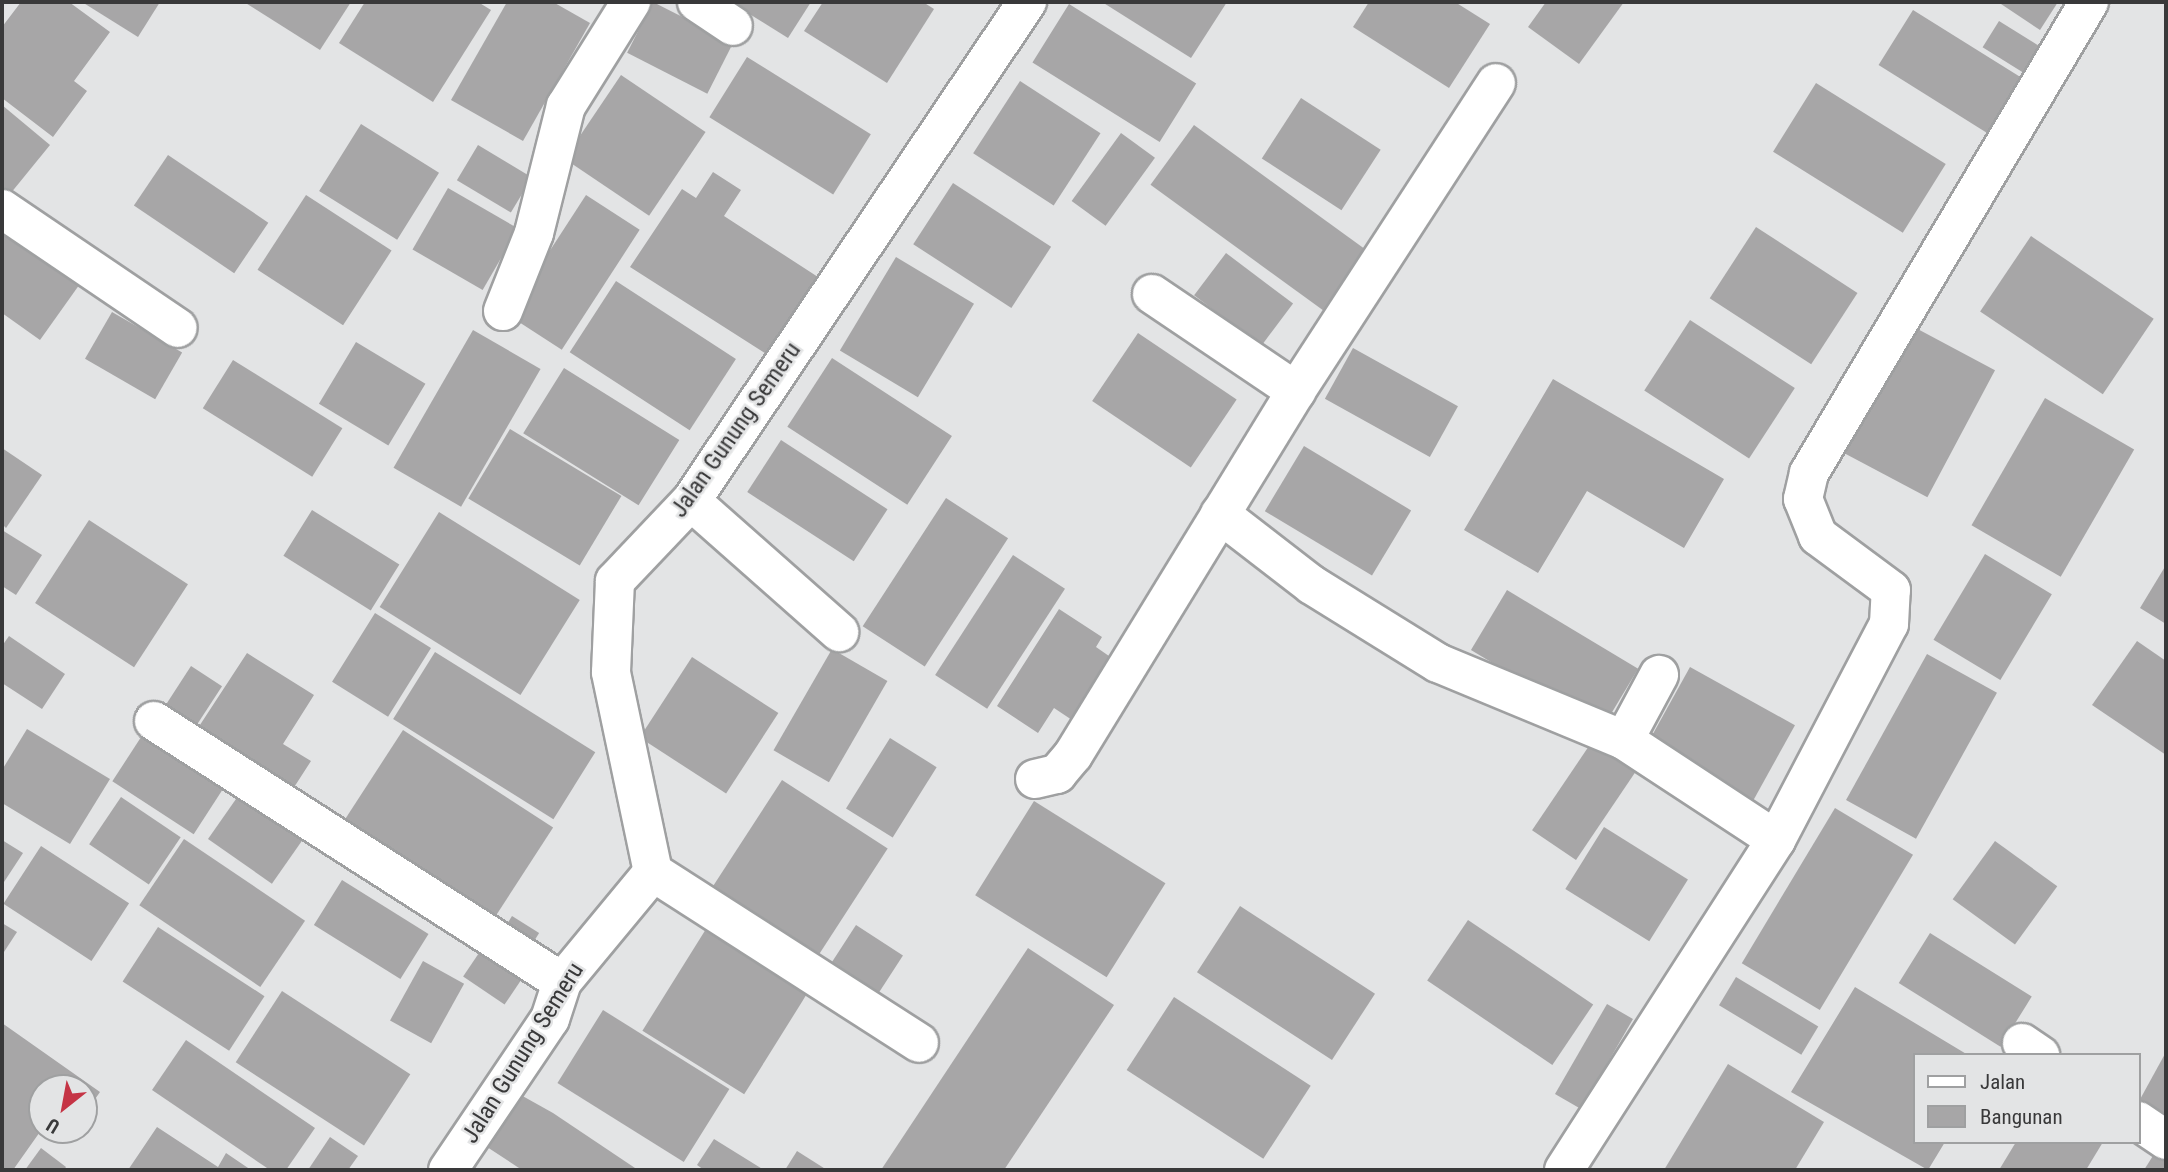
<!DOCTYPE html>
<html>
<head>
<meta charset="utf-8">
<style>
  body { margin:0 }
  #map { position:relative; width:2168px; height:1172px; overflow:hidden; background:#e3e4e5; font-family:"Roboto Condensed",sans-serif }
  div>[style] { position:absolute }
  .building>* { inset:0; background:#a7a6a7; transform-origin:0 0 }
  .roads { filter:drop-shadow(2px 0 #9fa0a1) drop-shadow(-2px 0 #9fa0a1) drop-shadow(0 2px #9fa0a1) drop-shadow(0 -2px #9fa0a1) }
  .street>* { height:38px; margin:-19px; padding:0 19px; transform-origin:19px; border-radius:19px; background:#fff }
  span { translate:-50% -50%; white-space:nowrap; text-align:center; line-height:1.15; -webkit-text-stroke:5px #e3e4e5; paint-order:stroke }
  .street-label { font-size:24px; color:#39393a }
  .frame { position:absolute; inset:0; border:4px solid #39393a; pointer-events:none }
  .legend { position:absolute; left:1913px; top:1053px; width:228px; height:91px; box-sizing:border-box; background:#e3e4e5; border:2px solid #9fa0a1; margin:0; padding:9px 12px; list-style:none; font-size:21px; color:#39393a }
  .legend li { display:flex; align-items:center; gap:14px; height:35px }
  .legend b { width:35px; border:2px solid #9fa0a1 }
  .north { position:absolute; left:28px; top:1074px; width:70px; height:70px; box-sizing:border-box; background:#e3e4e5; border:2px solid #9fa0a1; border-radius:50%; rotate:211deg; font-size:19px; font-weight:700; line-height:28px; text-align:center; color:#39393a }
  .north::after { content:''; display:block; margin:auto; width:24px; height:32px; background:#c53445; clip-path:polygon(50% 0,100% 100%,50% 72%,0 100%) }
</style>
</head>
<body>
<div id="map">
  <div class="building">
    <i style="clip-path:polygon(21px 2px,69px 2px,110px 32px,74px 81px,87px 91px,53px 137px,2px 98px,2px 27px)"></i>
    <i style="clip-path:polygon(82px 2px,160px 2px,138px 37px)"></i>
    <i style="clip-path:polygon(244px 2px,351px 2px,320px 50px)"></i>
    <i style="clip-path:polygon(365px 2px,478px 2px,491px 10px,433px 102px,339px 43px)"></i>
    <i style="clip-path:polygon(507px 2px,553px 2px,590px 23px,523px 141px,451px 100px)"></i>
    <i style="left:653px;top:2px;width:90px;height:57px;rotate:27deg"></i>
    <i style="clip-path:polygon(730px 2px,811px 2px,788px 38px)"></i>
    <i style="clip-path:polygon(823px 2px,923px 2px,934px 9px,887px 83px,804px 31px)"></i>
    <i style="clip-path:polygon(1102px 2px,1227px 2px,1191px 58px)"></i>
    <i style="clip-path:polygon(1369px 2px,1455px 2px,1490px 24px,1449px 88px,1353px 27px)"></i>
    <i style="clip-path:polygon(1546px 2px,1624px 2px,1579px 64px,1528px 27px)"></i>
    <i style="clip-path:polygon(1998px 2px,2058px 2px,2040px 30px)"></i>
    <i style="left:1069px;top:4px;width:150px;height:69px;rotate:32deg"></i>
    <i style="left:1913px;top:10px;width:128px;height:65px;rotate:32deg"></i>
    <i style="left:1999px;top:21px;width:52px;height:31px;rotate:32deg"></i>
    <i style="left:747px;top:57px;width:146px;height:71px;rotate:32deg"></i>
    <i style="left:621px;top:75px;width:102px;height:101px;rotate:34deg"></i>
    <i style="left:1020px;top:81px;width:96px;height:86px;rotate:33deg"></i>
    <i style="left:1816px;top:83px;width:153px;height:81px;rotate:32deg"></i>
    <i style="left:1301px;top:98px;width:95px;height:72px;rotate:33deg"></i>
    <i style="clip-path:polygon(2px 105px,50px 145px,6px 199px,2px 196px)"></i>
    <i style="left:361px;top:124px;width:92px;height:79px;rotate:32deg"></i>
    <i style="left:1194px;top:125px;width:215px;height:74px;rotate:36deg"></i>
    <i style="left:1121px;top:133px;width:42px;height:84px;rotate:36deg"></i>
    <i style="left:478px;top:145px;width:63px;height:41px;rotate:31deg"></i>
    <i style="left:168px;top:155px;width:121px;height:61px;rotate:34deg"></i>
    <i style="clip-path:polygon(713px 172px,741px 190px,724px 216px,818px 277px,768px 355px,630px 267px,682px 189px,696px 198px)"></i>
    <i style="left:953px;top:183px;width:117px;height:73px;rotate:33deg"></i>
    <i style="left:448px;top:188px;width:81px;height:71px;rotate:30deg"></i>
    <i style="left:306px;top:195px;width:102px;height:89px;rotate:33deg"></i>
    <i style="left:586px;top:195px;width:64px;height:143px;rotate:33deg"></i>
    <i style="clip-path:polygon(2px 223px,82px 281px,40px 340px,2px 313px)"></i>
    <i style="left:1756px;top:227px;width:121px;height:85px;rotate:33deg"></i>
    <i style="left:2031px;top:236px;width:148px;height:91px;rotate:34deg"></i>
    <i style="left:1226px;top:253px;width:84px;height:53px;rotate:37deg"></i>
    <i style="left:896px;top:257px;width:91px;height:109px;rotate:31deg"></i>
    <i style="left:616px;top:281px;width:143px;height:85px;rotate:33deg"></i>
    <i style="left:112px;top:312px;width:81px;height:54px;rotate:30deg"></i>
    <i style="left:1690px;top:320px;width:125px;height:84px;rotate:33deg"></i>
    <i style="left:1912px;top:326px;width:94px;height:144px;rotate:28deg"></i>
    <i style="left:473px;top:330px;width:78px;height:159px;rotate:30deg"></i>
    <i style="left:1138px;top:333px;width:119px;height:82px;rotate:34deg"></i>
    <i style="left:356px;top:342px;width:81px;height:72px;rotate:31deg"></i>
    <i style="left:1353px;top:348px;width:120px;height:58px;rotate:29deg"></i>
    <i style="left:832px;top:358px;width:143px;height:82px;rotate:33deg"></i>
    <i style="left:233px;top:360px;width:129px;height:57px;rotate:32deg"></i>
    <i style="left:564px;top:368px;width:136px;height:77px;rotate:32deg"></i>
    <i style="clip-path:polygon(1553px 379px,1724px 479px,1684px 548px,1587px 491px,1538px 573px,1464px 530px)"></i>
    <i style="left:2045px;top:398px;width:103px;height:147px;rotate:30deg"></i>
    <i style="left:510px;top:429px;width:130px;height:81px;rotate:31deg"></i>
    <i style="left:781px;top:440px;width:127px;height:62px;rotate:33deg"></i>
    <i style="left:1304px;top:446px;width:125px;height:76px;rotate:31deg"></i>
    <i style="clip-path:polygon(2px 448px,42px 475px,6px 528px,2px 524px)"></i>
    <i style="left:946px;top:498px;width:74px;height:153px;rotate:33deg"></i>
    <i style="left:312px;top:510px;width:103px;height:54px;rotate:32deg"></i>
    <i style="left:439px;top:512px;width:166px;height:112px;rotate:32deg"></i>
    <i style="left:89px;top:520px;width:118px;height:99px;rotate:33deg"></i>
    <i style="clip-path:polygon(2px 530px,42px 555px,16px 595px,2px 586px)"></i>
    <i style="left:1985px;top:554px;width:78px;height:100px;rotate:31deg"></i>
    <i style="left:1013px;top:555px;width:62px;height:143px;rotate:33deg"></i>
    <i style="clip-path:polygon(2166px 565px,2166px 624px,2140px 608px)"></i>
    <i style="left:1507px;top:590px;width:153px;height:70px;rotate:31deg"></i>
    <i style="clip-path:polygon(1059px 609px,1102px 637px,1096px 647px,1119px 663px,1078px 724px,1054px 708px,1038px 733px,997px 706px)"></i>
    <i style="left:375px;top:613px;width:66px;height:81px;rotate:32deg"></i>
    <i style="clip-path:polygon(9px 636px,65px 674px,42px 709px,2px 683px,2px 646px)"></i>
    <i style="clip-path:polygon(2137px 641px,2166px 661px,2166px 755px,2092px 705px)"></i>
    <i style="left:832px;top:649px;width:64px;height:117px;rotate:30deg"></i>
    <i style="left:435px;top:652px;width:189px;height:79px;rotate:32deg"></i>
    <i style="clip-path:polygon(247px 653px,314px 695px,283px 744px,311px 761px,291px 792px,196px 731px)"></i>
    <i style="left:1927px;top:654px;width:80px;height:167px;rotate:29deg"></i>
    <i style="left:692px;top:657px;width:103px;height:96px;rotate:33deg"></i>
    <i style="left:191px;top:666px;width:37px;height:47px;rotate:33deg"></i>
    <i style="left:1690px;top:667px;width:120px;height:90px;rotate:29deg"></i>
    <i style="clip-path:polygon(27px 729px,110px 779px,70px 844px,2px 803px,2px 770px)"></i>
    <i style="left:403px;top:730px;width:179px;height:118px;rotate:33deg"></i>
    <i style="left:145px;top:731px;width:97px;height:60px;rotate:33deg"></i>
    <i style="left:890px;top:738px;width:55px;height:83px;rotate:32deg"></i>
    <i style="left:1593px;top:740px;width:53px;height:109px;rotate:34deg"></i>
    <i style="left:782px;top:780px;width:126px;height:136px;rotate:33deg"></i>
    <i style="left:243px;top:789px;width:78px;height:61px;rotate:35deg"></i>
    <i style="left:121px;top:797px;width:72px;height:57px;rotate:34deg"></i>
    <i style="left:1034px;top:801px;width:155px;height:111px;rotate:32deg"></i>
    <i style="left:1835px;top:808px;width:91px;height:181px;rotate:31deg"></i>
    <i style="left:1604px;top:827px;width:99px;height:73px;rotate:32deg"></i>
    <i style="left:184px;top:839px;width:146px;height:80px;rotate:34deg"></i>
    <i style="clip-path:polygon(2px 840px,23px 853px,2px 885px)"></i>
    <i style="left:1995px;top:841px;width:77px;height:72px;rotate:36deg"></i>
    <i style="left:41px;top:846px;width:105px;height:69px;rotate:33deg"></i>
    <i style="left:342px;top:880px;width:102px;height:53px;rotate:32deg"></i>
    <i style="left:1240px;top:906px;width:161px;height:79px;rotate:33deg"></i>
    <i style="left:512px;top:916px;width:32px;height:23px;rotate:32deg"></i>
    <i style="left:1468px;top:920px;width:151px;height:73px;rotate:34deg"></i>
    <i style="clip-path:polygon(2px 923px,17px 932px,2px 955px)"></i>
    <i style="left:856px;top:925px;width:56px;height:56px;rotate:33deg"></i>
    <i style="left:158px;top:927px;width:127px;height:65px;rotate:33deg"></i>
    <i style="left:706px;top:929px;width:120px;height:120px;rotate:32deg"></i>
    <i style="left:1930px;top:933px;width:120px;height:59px;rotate:32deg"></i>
    <i style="clip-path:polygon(1028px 948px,1114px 1005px,1004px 1170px,881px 1170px)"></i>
    <i style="left:481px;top:950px;width:50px;height:32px;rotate:34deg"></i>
    <i style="left:423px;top:961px;width:47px;height:68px;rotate:29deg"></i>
    <i style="left:1736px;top:977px;width:96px;height:33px;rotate:31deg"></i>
    <i style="clip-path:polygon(1855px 987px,1968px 1055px,1914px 1055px,1914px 1142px,1945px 1142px,1928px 1170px,1791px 1092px)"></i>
    <i style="left:282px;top:991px;width:153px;height:85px;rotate:33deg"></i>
    <i style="left:1174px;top:997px;width:163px;height:87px;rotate:33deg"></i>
    <i style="left:1607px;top:1004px;width:30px;height:104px;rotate:30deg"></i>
    <i style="left:603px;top:1010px;width:149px;height:86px;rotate:32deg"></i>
    <i style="clip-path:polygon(2px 1023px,100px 1092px,84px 1115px,84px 1088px,42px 1088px,42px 1129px,13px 1170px,2px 1170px)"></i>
    <i style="clip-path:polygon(186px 1040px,315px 1128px,286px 1170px,270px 1170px,152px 1090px)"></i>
    <i style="clip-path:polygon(2166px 1052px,2166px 1122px,2138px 1103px)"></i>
    <i style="clip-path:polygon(1728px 1064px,1824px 1122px,1795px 1170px,1664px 1170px)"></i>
    <i style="clip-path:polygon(519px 1094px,553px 1113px,638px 1170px,522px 1170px,484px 1145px)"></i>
    <i style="clip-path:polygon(157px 1127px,218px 1167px,226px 1153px,251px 1170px,128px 1170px)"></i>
    <i style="clip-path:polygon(45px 1130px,73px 1130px,64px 1143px)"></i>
    <i style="clip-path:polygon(330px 1137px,358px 1156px,348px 1170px,308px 1170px)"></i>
    <i style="clip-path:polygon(714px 1139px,764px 1170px,704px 1170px,697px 1165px)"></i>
    <i style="clip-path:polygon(2016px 1142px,2103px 1142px,2086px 1170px,1999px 1170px)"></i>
    <i style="clip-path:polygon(41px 1148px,66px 1167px,64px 1170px,25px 1170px)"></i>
    <i style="clip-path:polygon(797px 1151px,827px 1170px,785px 1170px)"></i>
    <i style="clip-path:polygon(2156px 1151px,2166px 1158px,2166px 1170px,2144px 1170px)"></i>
  </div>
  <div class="roads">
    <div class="street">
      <i style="left:697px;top:2px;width:43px;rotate:33.7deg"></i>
      <i style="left:2px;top:209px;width:212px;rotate:34.1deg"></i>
      <i style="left:1152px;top:294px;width:174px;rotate:34deg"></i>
      <i style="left:503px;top:311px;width:84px;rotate:-68.3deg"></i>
      <i style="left:534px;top:233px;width:131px;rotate:-75.9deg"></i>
      <i style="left:566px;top:106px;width:123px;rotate:-58deg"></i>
      <i style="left:691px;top:501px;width:198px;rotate:41.5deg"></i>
      <i style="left:1220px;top:514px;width:116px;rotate:37.7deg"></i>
      <i style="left:1312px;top:585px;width:148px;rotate:31.8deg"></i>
      <i style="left:1438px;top:663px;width:201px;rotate:22.5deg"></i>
      <i style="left:1624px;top:740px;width:182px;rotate:33.3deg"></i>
      <i style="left:154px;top:721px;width:484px;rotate:32.6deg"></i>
      <i style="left:1624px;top:740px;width:74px;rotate:-61.7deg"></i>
      <i style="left:1035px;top:779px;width:23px;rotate:-13deg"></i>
      <i style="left:1057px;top:774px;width:25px;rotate:-50deg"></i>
      <i style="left:1073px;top:755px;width:427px;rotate:-58.5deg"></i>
      <i style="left:1296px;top:391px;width:367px;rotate:-57deg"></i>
      <i style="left:653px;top:872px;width:316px;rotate:32.7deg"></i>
      <i style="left:2022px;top:1043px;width:22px;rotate:34deg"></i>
      <i style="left:2138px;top:1121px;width:34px;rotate:34deg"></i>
      <i style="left:448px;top:1170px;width:182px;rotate:-56deg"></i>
      <i style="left:550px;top:1019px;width:39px;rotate:-72deg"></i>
      <i style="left:562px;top:982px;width:143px;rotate:-50.4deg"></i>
      <i style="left:653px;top:872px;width:204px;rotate:-101.9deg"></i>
      <i style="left:611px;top:672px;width:91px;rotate:-87.5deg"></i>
      <i style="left:615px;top:581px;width:110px;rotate:-46.5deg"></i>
      <i style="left:691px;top:501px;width:602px;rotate:-56.05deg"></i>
      <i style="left:1564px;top:1170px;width:392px;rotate:-57.3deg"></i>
      <i style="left:1776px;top:840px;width:244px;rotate:-62.4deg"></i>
      <i style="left:1889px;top:624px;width:34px;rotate:-87deg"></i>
      <i style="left:1891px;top:590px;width:91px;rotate:-143.5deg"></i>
      <i style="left:1818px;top:536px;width:40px;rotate:-112deg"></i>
      <i style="left:1803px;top:499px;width:27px;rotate:-77deg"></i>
      <i style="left:1809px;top:473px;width:548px;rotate:-59.27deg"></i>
    </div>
  </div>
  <div class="street-label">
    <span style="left:736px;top:430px;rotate:-55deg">Jalan Gunung Semeru</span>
    <span style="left:523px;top:1053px;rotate:-58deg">Jalan Gunung Semeru</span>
  </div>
  <div class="frame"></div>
  <ul class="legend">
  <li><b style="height:9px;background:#fff"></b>Jalan</li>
  <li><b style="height:19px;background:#a7a6a7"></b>Bangunan</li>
  </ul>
  <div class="north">U</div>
</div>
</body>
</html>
